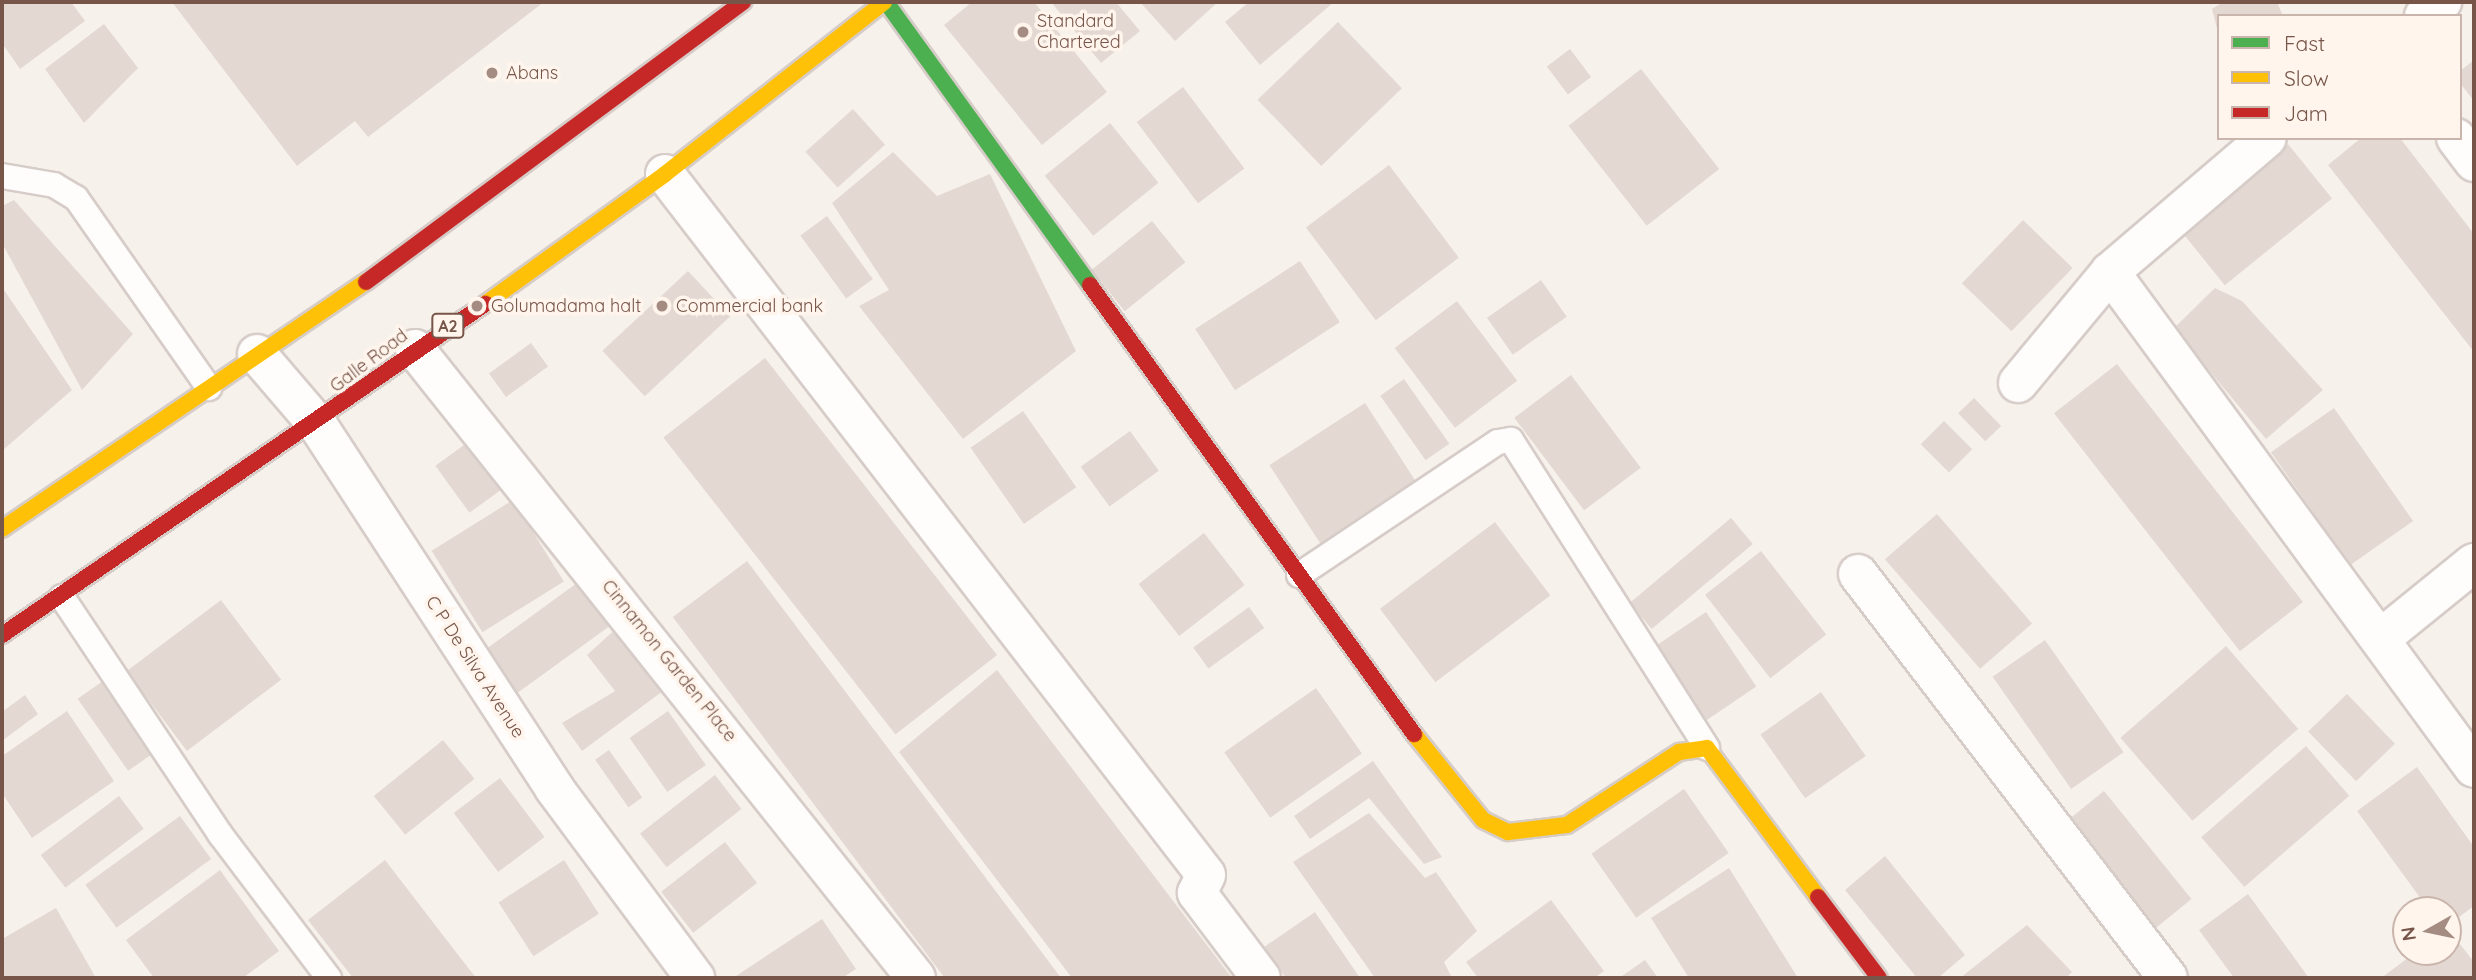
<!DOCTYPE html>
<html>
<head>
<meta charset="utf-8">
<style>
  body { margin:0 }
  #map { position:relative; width:2476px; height:980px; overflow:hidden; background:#f7f1eb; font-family:Quicksand,sans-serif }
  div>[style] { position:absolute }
  .building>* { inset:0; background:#e4d8d2; transform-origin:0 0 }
  .roads { filter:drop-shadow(2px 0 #d6ccc8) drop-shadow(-2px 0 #d6ccc8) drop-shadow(0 2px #d6ccc8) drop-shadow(0 -2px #d6ccc8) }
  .lane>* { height:24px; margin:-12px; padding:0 12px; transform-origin:12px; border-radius:12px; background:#fefdfc }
  .street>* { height:38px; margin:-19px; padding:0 19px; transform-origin:19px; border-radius:19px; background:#fefdfc }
  .fast>* { height:16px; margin:-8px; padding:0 8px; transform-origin:8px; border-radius:8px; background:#4caf50 }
  .slow>* { height:16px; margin:-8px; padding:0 8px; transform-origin:8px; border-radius:8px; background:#ffc107 }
  .jam>* { height:16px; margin:-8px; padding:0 8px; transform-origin:8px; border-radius:8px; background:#c62828 }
  .dots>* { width:19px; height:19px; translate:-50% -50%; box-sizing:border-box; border:4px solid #fff5ec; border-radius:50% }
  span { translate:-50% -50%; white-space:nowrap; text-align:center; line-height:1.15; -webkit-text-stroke:7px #fff5ec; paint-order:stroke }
  .shield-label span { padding:2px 5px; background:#fff5ec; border:2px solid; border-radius:5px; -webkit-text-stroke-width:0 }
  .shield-label { font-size:16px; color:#775549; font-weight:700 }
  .poi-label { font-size:18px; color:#775549 }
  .left { translate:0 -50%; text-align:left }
  .street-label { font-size:18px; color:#775549 }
  .frame { position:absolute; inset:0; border:4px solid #775549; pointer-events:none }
  .legend { position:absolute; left:2217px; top:14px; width:245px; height:126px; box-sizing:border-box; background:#fff5ec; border:2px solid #c9b5ab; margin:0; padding:9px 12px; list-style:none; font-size:21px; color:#775549 }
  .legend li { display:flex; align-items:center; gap:14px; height:35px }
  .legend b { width:35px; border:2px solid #c9b5ab }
  .north { position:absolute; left:2392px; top:896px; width:70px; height:70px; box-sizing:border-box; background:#fff5ec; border:2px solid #c9b5ab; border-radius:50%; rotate:261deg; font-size:19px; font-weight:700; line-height:28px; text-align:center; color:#775549 }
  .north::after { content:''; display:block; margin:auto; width:24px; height:32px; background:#a48c82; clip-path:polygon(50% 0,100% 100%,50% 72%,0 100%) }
</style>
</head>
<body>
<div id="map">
  <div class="building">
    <i style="clip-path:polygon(2px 2px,71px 2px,85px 21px,20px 69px,2px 43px)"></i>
    <i style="clip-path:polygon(172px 2px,544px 2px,368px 137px,355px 121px,297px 166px)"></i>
    <i style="clip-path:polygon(972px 2px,1034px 2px,1107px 92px,1042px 145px,944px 25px)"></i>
    <i style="clip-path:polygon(1051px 2px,1116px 2px,1140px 31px,1101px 63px)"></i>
    <i style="clip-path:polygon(1140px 2px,1218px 2px,1175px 41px)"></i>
    <i style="clip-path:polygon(1249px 2px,1334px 2px,1260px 65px,1225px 22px)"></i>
    <i style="clip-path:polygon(2223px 2px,2277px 2px,2283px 16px,2219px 16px,2218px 32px,2212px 9px)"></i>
    <i style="left:1338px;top:22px;width:92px;height:112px;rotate:46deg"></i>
    <i style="clip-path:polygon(104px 24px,138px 68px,84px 123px,45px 69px)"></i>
    <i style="left:1570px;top:49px;width:35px;height:29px;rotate:53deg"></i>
    <i style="clip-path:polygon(2474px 60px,2474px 101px,2460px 83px,2460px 71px)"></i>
    <i style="left:1641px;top:69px;width:127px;height:92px;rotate:52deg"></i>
    <i style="left:1183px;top:87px;width:102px;height:58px;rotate:53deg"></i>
    <i style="left:853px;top:109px;width:48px;height:64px;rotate:48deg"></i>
    <i style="left:1110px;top:123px;width:77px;height:84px;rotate:51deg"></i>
    <i style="clip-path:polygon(2361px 138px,2400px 138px,2474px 234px,2474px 352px,2328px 165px)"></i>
    <i style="left:2288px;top:144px;width:70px;height:138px;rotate:51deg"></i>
    <i style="clip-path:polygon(893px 152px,937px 196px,990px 174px,1076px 351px,963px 439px,859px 306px,889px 290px,832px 203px)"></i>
    <i style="left:1389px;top:165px;width:116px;height:104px;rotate:53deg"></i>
    <i style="clip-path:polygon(14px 200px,133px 334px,82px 390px,2px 243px,2px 206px)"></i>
    <i style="left:827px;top:216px;width:78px;height:33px;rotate:54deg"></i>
    <i style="left:2023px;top:220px;width:69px;height:88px;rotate:44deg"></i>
    <i style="left:1152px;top:221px;width:53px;height:78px;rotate:51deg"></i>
    <i style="left:1300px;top:261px;width:73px;height:125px;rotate:57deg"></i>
    <i style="left:688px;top:271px;width:62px;height:117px;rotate:47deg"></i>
    <i style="left:1541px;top:280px;width:45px;height:66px;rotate:55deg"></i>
    <i style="clip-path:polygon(2px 287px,72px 390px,2px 451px)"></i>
    <i style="clip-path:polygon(2215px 288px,2242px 301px,2323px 390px,2266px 439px,2174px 328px)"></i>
    <i style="left:1457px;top:301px;width:100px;height:78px;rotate:53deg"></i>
    <i style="left:531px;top:343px;width:29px;height:52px;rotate:54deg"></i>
    <i style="left:765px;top:358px;width:377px;height:129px;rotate:52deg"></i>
    <i style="left:2117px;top:364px;width:302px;height:80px;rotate:52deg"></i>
    <i style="left:1571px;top:375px;width:116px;height:71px;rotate:53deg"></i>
    <i style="left:1404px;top:379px;width:79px;height:29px;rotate:55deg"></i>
    <i style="left:1974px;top:398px;width:39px;height:22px;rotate:46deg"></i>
    <i style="left:1365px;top:403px;width:98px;height:114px;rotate:57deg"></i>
    <i style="left:2334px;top:408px;width:138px;height:77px;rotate:55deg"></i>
    <i style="left:1023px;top:411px;width:93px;height:64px;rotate:55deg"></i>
    <i style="left:1944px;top:421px;width:40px;height:33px;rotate:45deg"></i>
    <i style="left:1130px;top:431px;width:49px;height:61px;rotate:54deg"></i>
    <i style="left:475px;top:437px;width:58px;height:49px;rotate:54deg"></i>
    <i style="left:513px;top:500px;width:96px;height:96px;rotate:58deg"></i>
    <i style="left:1937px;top:514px;width:145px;height:69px;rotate:49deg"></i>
    <i style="left:1731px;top:518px;width:34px;height:132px;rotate:50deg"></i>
    <i style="left:1495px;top:522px;width:92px;height:144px;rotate:53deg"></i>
    <i style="left:1204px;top:533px;width:66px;height:83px;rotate:52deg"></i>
    <i style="left:1761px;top:551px;width:106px;height:71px;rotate:52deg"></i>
    <i style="left:747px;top:561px;width:523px;height:93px;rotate:53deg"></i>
    <i style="left:577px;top:583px;width:54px;height:121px;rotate:54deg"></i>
    <i style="left:221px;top:600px;width:100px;height:118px;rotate:53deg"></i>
    <i style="left:1249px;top:607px;width:26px;height:69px;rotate:54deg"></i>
    <i style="left:1706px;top:612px;width:90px;height:60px;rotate:56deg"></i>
    <i style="clip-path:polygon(619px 626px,663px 691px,582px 751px,562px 723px,615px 691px,587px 655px)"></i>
    <i style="left:2045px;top:640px;width:137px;height:64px;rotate:55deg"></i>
    <i style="left:2226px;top:646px;width:110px;height:140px;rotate:49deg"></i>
    <i style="clip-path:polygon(997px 670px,1232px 978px,1072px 978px,899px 752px)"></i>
    <i style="left:103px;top:681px;width:88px;height:31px;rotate:55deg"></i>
    <i style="left:1316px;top:688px;width:80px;height:112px;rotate:55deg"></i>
    <i style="left:1821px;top:692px;width:78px;height:74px;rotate:55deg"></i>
    <i style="left:2347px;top:694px;width:69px;height:54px;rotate:46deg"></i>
    <i style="clip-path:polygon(25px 695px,38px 714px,2px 741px,2px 712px)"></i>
    <i style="clip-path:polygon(67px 711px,114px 781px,32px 838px,2px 793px,2px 756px)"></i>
    <i style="left:668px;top:711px;width:66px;height:47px;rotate:55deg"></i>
    <i style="left:443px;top:740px;width:50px;height:89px;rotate:51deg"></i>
    <i style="left:2306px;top:746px;width:66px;height:139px;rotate:49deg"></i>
    <i style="left:609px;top:750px;width:58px;height:17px;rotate:55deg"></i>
    <i style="clip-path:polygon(1373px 761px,1442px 857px,1424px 864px,1369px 798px,1310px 839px,1294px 816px)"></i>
    <i style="clip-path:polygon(2417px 767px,2474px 847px,2474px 906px,2448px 925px,2448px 910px,2429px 910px,2357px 811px)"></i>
    <i style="left:715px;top:775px;width:43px;height:95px;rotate:52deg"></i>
    <i style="left:500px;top:778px;width:74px;height:58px;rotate:53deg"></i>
    <i style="left:1684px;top:789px;width:78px;height:113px;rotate:55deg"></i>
    <i style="left:2104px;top:791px;width:139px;height:55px;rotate:51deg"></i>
    <i style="left:119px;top:796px;width:41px;height:98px;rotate:53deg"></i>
    <i style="clip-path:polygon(1369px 813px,1425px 878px,1436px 872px,1477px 931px,1444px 962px,1452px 978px,1375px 978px,1293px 862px)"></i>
    <i style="left:180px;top:816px;width:53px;height:117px;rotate:54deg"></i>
    <i style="left:725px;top:842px;width:52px;height:81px;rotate:52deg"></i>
    <i style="clip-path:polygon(1885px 856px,1965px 955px,1938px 978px,1917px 978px,1845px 890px)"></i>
    <i style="clip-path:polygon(385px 860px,476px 978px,353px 978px,308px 920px)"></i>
    <i style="left:564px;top:860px;width:64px;height:78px;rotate:57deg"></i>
    <i style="clip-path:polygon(1729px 868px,1798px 978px,1689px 978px,1651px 918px)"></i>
    <i style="clip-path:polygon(220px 870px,279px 951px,243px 978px,154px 978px,126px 940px)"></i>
    <i style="clip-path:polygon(2248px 894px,2309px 978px,2234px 978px,2199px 930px)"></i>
    <i style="clip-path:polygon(1551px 900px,1604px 971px,1594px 978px,1478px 978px,1466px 962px)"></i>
    <i style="clip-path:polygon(56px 908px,96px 978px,2px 978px,2px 939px)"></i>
    <i style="clip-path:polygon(1315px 912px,1360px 978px,1286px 978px,1264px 947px)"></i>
    <i style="clip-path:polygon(822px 919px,856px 969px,842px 978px,733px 978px)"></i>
    <i style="clip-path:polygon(2027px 925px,2072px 972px,2066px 978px,1960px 978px)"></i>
    <i style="clip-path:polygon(2448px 929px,2474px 962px,2474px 978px,2381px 978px,2416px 952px,2448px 952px)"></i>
    <i style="clip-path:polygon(1645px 960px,1658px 978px,1619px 978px)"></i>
  </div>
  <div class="roads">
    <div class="lane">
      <i style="left:2px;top:176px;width:53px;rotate:9.8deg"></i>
      <i style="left:54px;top:185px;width:26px;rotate:31deg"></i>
      <i style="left:76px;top:198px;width:232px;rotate:55deg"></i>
      <i style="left:1299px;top:575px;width:239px;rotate:-33.8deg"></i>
      <i style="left:1498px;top:442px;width:13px;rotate:-9deg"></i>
      <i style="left:1511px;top:440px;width:365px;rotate:57.5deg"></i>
      <i style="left:62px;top:597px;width:285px;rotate:56.3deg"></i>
      <i style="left:220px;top:834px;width:181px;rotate:52.9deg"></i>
    </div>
    <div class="street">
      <i style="left:2424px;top:16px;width:23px;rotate:-38deg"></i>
      <i style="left:2456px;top:138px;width:30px;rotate:53deg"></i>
      <i style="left:665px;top:174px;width:885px;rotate:52.34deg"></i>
      <i style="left:1206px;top:875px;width:20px;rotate:117deg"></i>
      <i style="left:1197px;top:893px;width:106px;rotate:53deg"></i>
      <i style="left:2110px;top:272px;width:615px;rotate:53.73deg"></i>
      <i style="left:415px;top:349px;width:804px;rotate:51.46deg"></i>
      <i style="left:257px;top:354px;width:92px;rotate:49.4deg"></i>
      <i style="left:317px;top:424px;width:434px;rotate:56.9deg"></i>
      <i style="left:554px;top:788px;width:237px;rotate:53.4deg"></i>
      <i style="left:2018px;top:383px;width:144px;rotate:-50.3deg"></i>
      <i style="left:2110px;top:272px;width:206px;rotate:-40.5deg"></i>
      <i style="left:1858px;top:574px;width:509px;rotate:52.5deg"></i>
      <i style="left:2380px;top:639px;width:121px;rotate:-39deg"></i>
    </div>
    <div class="fast">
      <i style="left:886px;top:2px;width:349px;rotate:54.2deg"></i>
    </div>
    <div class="slow">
      <i style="left:485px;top:304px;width:222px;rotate:-35.8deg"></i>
      <i style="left:665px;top:174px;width:278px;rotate:-38.1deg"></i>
      <i style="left:2px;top:529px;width:440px;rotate:-34.2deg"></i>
      <i style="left:1414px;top:734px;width:110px;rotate:51.3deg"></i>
      <i style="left:1483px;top:820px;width:28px;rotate:26deg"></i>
      <i style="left:1508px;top:832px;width:59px;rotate:-6.8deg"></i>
      <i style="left:1567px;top:825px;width:134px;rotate:-33.1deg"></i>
      <i style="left:1679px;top:752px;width:28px;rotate:-8deg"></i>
      <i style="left:1707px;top:748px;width:186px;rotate:53.3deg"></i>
    </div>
    <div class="jam">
      <i style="left:366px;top:282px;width:470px;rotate:-36.6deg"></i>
      <i style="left:1090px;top:285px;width:554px;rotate:54.19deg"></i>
      <i style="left:2px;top:635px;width:586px;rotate:-34.42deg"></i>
      <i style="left:1818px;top:897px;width:101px;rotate:53deg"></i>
    </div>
  </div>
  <div class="dots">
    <i style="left:1023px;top:32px;background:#a48c82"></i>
    <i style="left:492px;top:73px;background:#a48c82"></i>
    <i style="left:477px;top:306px;background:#a48c82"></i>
    <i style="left:662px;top:306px;background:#a48c82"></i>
  </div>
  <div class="shield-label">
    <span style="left:448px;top:326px">A2</span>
  </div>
  <div class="poi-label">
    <span class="left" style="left:1037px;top:32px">Standard<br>Chartered</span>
    <span class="left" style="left:506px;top:73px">Abans</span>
    <span class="left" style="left:491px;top:306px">Golumadama halt</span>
    <span class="left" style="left:676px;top:306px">Commercial bank</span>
  </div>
  <div class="street-label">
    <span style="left:369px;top:361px;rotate:-37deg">Galle Road</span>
    <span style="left:669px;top:661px;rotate:51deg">Cinnamon Garden Place</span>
    <span style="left:475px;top:667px;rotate:57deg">C P De Silva Avenue</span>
  </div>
  <div class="frame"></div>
  <ul class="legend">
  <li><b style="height:9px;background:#4caf50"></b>Fast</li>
  <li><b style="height:9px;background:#ffc107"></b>Slow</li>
  <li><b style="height:9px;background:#c62828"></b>Jam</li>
  </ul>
  <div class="north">N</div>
</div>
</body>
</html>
